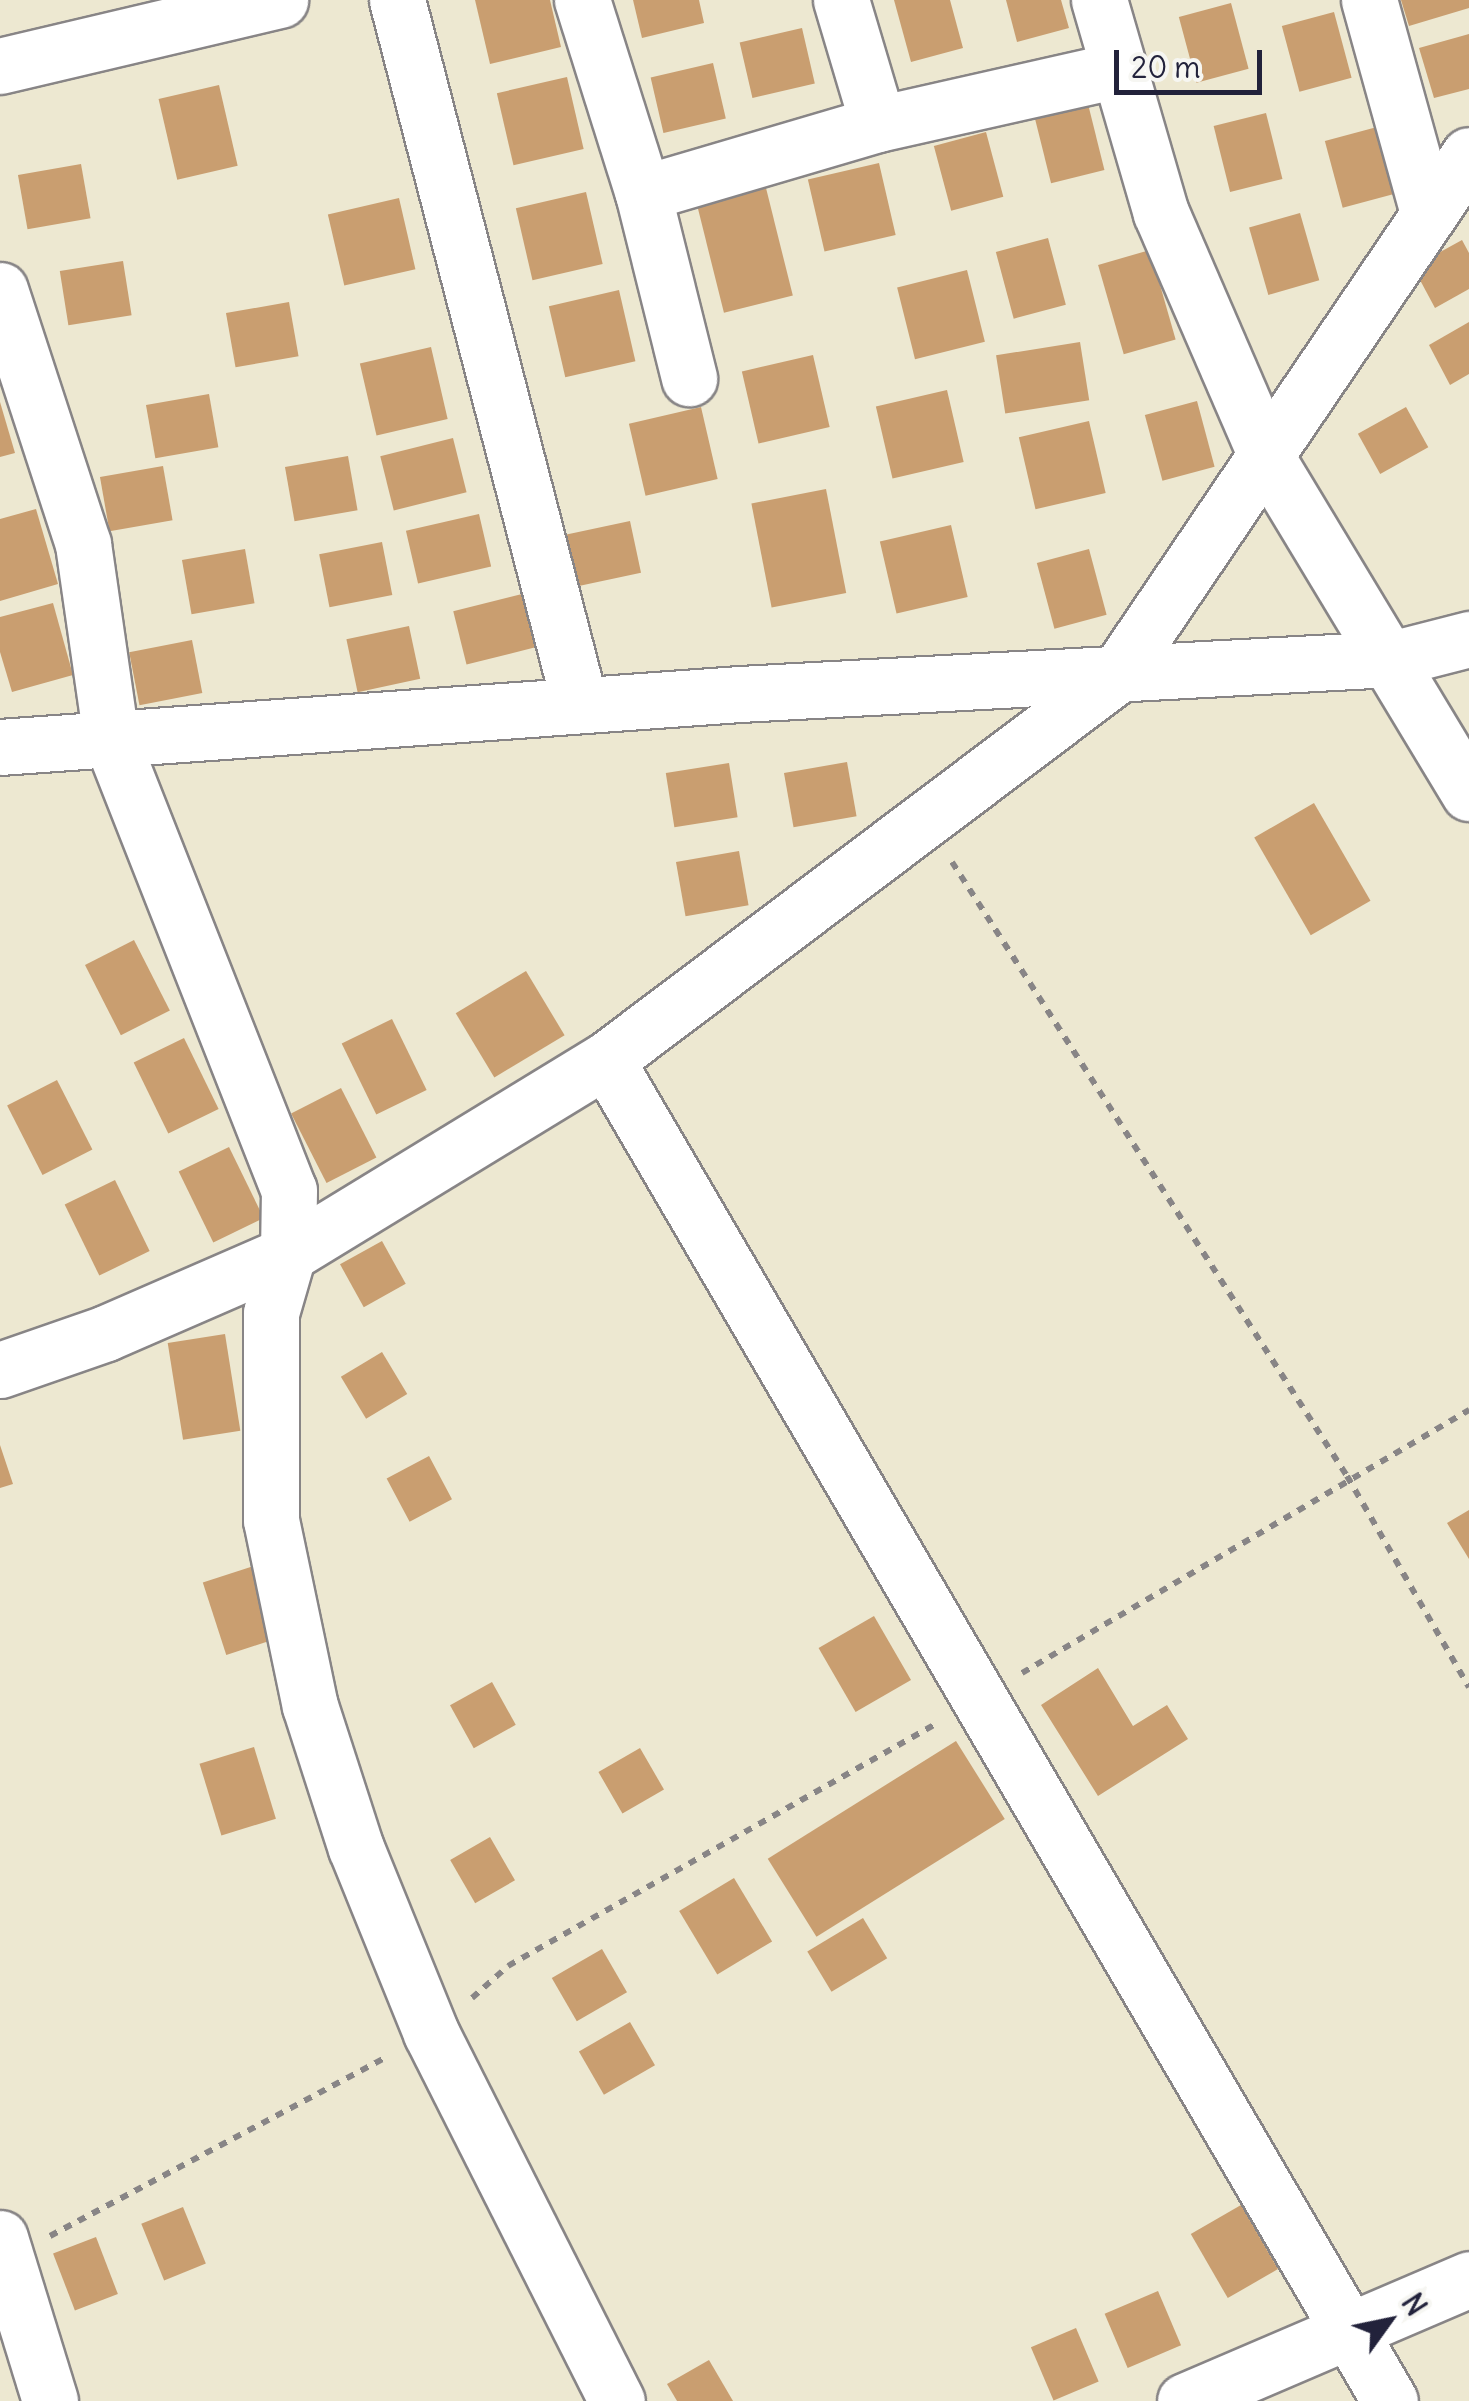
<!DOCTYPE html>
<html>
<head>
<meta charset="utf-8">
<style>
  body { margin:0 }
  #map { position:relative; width:1469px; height:2401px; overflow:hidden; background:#ede8d1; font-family:Delius,sans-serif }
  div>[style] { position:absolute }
  .building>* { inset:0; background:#c99e70; transform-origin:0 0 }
  .path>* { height:6px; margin-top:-3px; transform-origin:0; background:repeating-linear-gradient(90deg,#888586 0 8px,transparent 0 16px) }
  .roads { filter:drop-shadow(2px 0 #888586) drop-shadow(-2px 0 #888586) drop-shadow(0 2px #888586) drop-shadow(0 -2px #888586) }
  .minor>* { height:55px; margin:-27.5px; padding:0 27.5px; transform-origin:27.5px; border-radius:27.5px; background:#fff }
  .tertiary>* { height:55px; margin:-27.5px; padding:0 27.5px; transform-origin:27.5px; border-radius:27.5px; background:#fff }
  .primary>* { height:55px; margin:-27.5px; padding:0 27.5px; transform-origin:27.5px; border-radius:27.5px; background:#fff }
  span { translate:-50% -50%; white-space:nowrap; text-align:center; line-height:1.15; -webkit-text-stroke:9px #f6f6f2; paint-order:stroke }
  .north { position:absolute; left:1339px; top:2271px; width:100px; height:100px; -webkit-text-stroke:8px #f6f6f2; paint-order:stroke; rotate:57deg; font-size:28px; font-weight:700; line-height:40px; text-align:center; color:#22223b }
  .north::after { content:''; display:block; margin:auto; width:35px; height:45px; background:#22223b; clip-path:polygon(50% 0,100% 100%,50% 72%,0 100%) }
  .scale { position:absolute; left:1114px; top:50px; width:148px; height:45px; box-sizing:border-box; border:5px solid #22223b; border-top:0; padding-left:12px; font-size:30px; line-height:35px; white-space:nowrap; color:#22223b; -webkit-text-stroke:8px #f6f6f2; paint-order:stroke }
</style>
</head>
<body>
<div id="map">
  <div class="building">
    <i style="clip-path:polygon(475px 0,550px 0,561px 47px,490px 64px)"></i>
    <i style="clip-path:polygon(633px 0,699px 0,704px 23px,642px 38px)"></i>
    <i style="clip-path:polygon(894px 0,950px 0,963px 48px,911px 62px)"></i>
    <i style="clip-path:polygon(1006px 0,1061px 0,1069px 28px,1017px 42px)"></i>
    <i style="clip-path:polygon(1401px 0,1469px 0,1469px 8px,1409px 26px)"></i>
    <i style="left:1231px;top:3px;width:68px;height:54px;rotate:75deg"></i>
    <i style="left:1334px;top:12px;width:68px;height:54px;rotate:75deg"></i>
    <i style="left:802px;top:28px;width:57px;height:64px;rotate:77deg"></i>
    <i style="clip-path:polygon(1469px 34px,1469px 89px,1434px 98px,1419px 48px)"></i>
    <i style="left:713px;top:63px;width:57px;height:64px;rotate:77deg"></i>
    <i style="left:567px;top:77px;width:74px;height:72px;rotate:77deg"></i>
    <i style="left:219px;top:85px;width:83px;height:62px;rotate:77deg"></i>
    <i style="left:1088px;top:104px;width:68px;height:55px;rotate:76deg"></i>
    <i style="left:1266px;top:113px;width:68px;height:54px;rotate:76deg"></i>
    <i style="left:1377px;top:127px;width:69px;height:54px;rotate:75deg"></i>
    <i style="left:986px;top:132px;width:67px;height:54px;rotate:75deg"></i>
    <i style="left:879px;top:163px;width:74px;height:73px;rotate:77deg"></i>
    <i style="left:81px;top:164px;width:55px;height:64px;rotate:80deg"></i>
    <i style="left:765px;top:184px;width:115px;height:71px;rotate:76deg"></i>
    <i style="left:586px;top:192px;width:74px;height:72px;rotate:77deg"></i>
    <i style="left:399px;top:198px;width:73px;height:73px;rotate:77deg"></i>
    <i style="left:1300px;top:213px;width:70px;height:53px;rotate:74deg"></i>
    <i style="left:1048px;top:238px;width:69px;height:54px;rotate:75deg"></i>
    <i style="clip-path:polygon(1462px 240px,1469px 253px,1469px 289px,1435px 308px,1413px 267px)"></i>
    <i style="left:1150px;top:250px;width:93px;height:54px;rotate:74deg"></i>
    <i style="left:123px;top:261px;width:55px;height:64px;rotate:81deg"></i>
    <i style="left:967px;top:270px;width:74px;height:72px;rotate:76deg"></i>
    <i style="left:619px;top:290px;width:73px;height:72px;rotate:77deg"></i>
    <i style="left:289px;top:302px;width:55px;height:64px;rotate:80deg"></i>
    <i style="clip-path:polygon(1469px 322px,1469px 374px,1450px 385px,1429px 345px)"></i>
    <i style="left:1080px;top:342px;width:59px;height:85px;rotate:81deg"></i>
    <i style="left:431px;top:347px;width:74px;height:73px;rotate:77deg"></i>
    <i style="left:813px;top:355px;width:74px;height:73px;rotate:77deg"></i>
    <i style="left:947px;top:390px;width:74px;height:73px;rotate:77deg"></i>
    <i style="left:209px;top:394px;width:54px;height:64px;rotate:80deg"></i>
    <i style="left:1197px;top:401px;width:68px;height:54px;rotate:75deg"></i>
    <i style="clip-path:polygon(0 402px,15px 453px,0 457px)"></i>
    <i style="left:701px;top:407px;width:74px;height:74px;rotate:77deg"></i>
    <i style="left:1406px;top:407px;width:46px;height:55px;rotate:61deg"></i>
    <i style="left:1089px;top:421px;width:74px;height:72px;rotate:77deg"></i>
    <i style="left:453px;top:438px;width:56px;height:75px;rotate:76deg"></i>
    <i style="left:348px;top:456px;width:55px;height:64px;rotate:80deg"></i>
    <i style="left:163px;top:466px;width:55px;height:64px;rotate:80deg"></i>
    <i style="left:826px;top:489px;width:106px;height:76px;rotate:79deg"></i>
    <i style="clip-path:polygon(36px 509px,58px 584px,0 601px,0 519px)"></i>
    <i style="left:479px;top:514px;width:54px;height:75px;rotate:77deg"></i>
    <i style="left:630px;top:521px;width:53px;height:72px;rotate:78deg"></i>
    <i style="left:951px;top:525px;width:74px;height:73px;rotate:77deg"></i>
    <i style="left:382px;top:542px;width:54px;height:64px;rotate:79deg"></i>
    <i style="left:245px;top:549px;width:55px;height:64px;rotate:80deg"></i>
    <i style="left:1089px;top:549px;width:68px;height:54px;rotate:75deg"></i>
    <i style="left:526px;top:593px;width:55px;height:75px;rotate:76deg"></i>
    <i style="clip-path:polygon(53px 603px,73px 675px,12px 692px,0 652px,0 617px)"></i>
    <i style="left:409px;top:626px;width:54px;height:64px;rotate:78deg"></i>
    <i style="left:192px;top:640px;width:54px;height:64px;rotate:79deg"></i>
    <i style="left:847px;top:762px;width:55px;height:64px;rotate:80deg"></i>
    <i style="left:729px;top:763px;width:55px;height:64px;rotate:81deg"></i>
    <i style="left:1314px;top:803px;width:113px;height:69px;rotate:60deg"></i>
    <i style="left:739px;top:851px;width:55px;height:64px;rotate:80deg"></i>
    <i style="left:134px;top:940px;width:79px;height:55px;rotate:63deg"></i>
    <i style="left:526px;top:971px;width:75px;height:82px;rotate:59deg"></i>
    <i style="left:392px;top:1019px;width:79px;height:56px;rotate:64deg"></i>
    <i style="left:184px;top:1038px;width:79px;height:56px;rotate:64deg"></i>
    <i style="left:57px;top:1080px;width:78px;height:56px;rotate:63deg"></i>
    <i style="left:341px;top:1088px;width:78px;height:56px;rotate:63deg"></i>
    <i style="left:229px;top:1147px;width:79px;height:56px;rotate:64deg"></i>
    <i style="left:115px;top:1180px;width:79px;height:56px;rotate:64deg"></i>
    <i style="left:382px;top:1241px;width:49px;height:48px;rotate:61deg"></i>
    <i style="left:225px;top:1334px;width:98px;height:58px;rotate:81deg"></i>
    <i style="left:382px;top:1352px;width:49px;height:48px;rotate:59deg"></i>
    <i style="clip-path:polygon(0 1445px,13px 1484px,0 1488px)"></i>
    <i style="left:429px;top:1456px;width:49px;height:48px;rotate:62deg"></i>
    <i style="clip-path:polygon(1469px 1510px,1469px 1559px,1447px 1523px)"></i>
    <i style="left:257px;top:1565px;width:76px;height:57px;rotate:72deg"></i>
    <i style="left:874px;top:1616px;width:74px;height:64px;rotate:60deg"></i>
    <i style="clip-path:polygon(1098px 1668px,1133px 1726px,1167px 1705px,1188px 1739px,1098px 1796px,1041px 1705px)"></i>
    <i style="left:492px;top:1682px;width:49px;height:48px;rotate:61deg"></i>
    <i style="left:956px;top:1741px;width:92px;height:222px;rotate:58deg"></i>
    <i style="left:254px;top:1747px;width:75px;height:57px;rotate:73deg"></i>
    <i style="left:640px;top:1748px;width:48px;height:48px;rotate:60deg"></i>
    <i style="left:490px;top:1837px;width:50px;height:46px;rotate:60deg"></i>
    <i style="left:734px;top:1878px;width:74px;height:64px;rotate:59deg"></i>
    <i style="left:863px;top:1918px;width:47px;height:65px;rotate:59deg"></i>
    <i style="left:602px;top:1949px;width:50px;height:58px;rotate:60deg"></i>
    <i style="left:630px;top:2022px;width:50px;height:59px;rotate:60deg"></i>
    <i style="left:1241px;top:2205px;width:74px;height:58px;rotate:60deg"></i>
    <i style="left:183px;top:2207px;width:61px;height:45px;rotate:68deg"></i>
    <i style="left:96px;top:2237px;width:61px;height:46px;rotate:69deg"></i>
    <i style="left:1158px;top:2291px;width:59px;height:58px;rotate:67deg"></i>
    <i style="left:1076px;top:2328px;width:58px;height:49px;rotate:67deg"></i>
    <i style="clip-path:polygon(709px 2360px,733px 2401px,677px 2401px,667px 2384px)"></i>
  </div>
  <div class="path">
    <i style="left:952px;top:862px;width:730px;rotate:57.25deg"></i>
    <i style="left:1347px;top:1476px;width:244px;rotate:60deg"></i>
    <i style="left:1022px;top:1673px;width:519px;rotate:-30.47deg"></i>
    <i style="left:472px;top:1998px;width:48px;rotate:-41.6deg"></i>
    <i style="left:508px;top:1966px;width:489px;rotate:-29.5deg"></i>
    <i style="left:50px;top:2236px;width:383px;rotate:-28deg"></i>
  </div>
  <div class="roads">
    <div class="minor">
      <i style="left:397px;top:0;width:728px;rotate:75.45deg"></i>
      <i style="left:582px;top:0;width:202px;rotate:72.5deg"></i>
      <i style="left:643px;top:193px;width:191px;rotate:76deg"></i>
      <i style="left:841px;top:0;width:129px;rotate:73.4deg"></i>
      <i style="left:1369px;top:0;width:217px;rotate:74.5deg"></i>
      <i style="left:0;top:66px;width:288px;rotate:-13.3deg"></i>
      <i style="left:643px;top:193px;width:245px;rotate:-16.4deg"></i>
      <i style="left:878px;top:124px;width:246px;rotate:-12.7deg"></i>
      <i style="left:0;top:290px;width:267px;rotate:71.9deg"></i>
      <i style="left:83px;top:544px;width:197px;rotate:81.8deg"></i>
      <i style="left:111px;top:739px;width:485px;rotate:68.5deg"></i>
      <i style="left:289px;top:1190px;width:64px;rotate:90.9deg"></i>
      <i style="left:288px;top:1254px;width:61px;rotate:106.1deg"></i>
      <i style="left:271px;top:1313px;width:207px;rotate:90deg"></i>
      <i style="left:271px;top:1520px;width:190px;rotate:78.2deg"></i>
      <i style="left:310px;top:1706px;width:149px;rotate:72.1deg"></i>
      <i style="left:356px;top:1848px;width:200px;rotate:67.9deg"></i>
      <i style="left:431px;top:2033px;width:412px;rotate:63.2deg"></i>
      <i style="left:0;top:747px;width:742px;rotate:-4.1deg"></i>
      <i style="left:740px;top:694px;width:652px;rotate:-3.08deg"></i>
      <i style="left:1391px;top:659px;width:81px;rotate:-14.4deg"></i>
      <i style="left:606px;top:1060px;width:1553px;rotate:59.69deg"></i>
      <i style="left:0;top:1370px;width:112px;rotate:-19.2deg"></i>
      <i style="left:106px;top:1333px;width:198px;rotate:-23.5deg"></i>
      <i style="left:288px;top:1254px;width:373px;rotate:-31.4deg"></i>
      <i style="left:606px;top:1060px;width:638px;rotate:-36.98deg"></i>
      <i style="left:1116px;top:676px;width:629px;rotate:-55.88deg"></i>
    </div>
    <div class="tertiary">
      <i style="left:1099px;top:0;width:222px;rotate:73.8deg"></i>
      <i style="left:1161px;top:213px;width:269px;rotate:66.6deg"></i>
      <i style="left:1268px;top:460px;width:389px;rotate:58.9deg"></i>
      <i style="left:0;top:2238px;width:170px;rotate:72.9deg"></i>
    </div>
    <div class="primary">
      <i style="left:1185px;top:2401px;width:309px;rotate:-23.2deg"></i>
    </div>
  </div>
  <div class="north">N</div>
  <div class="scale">20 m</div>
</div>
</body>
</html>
